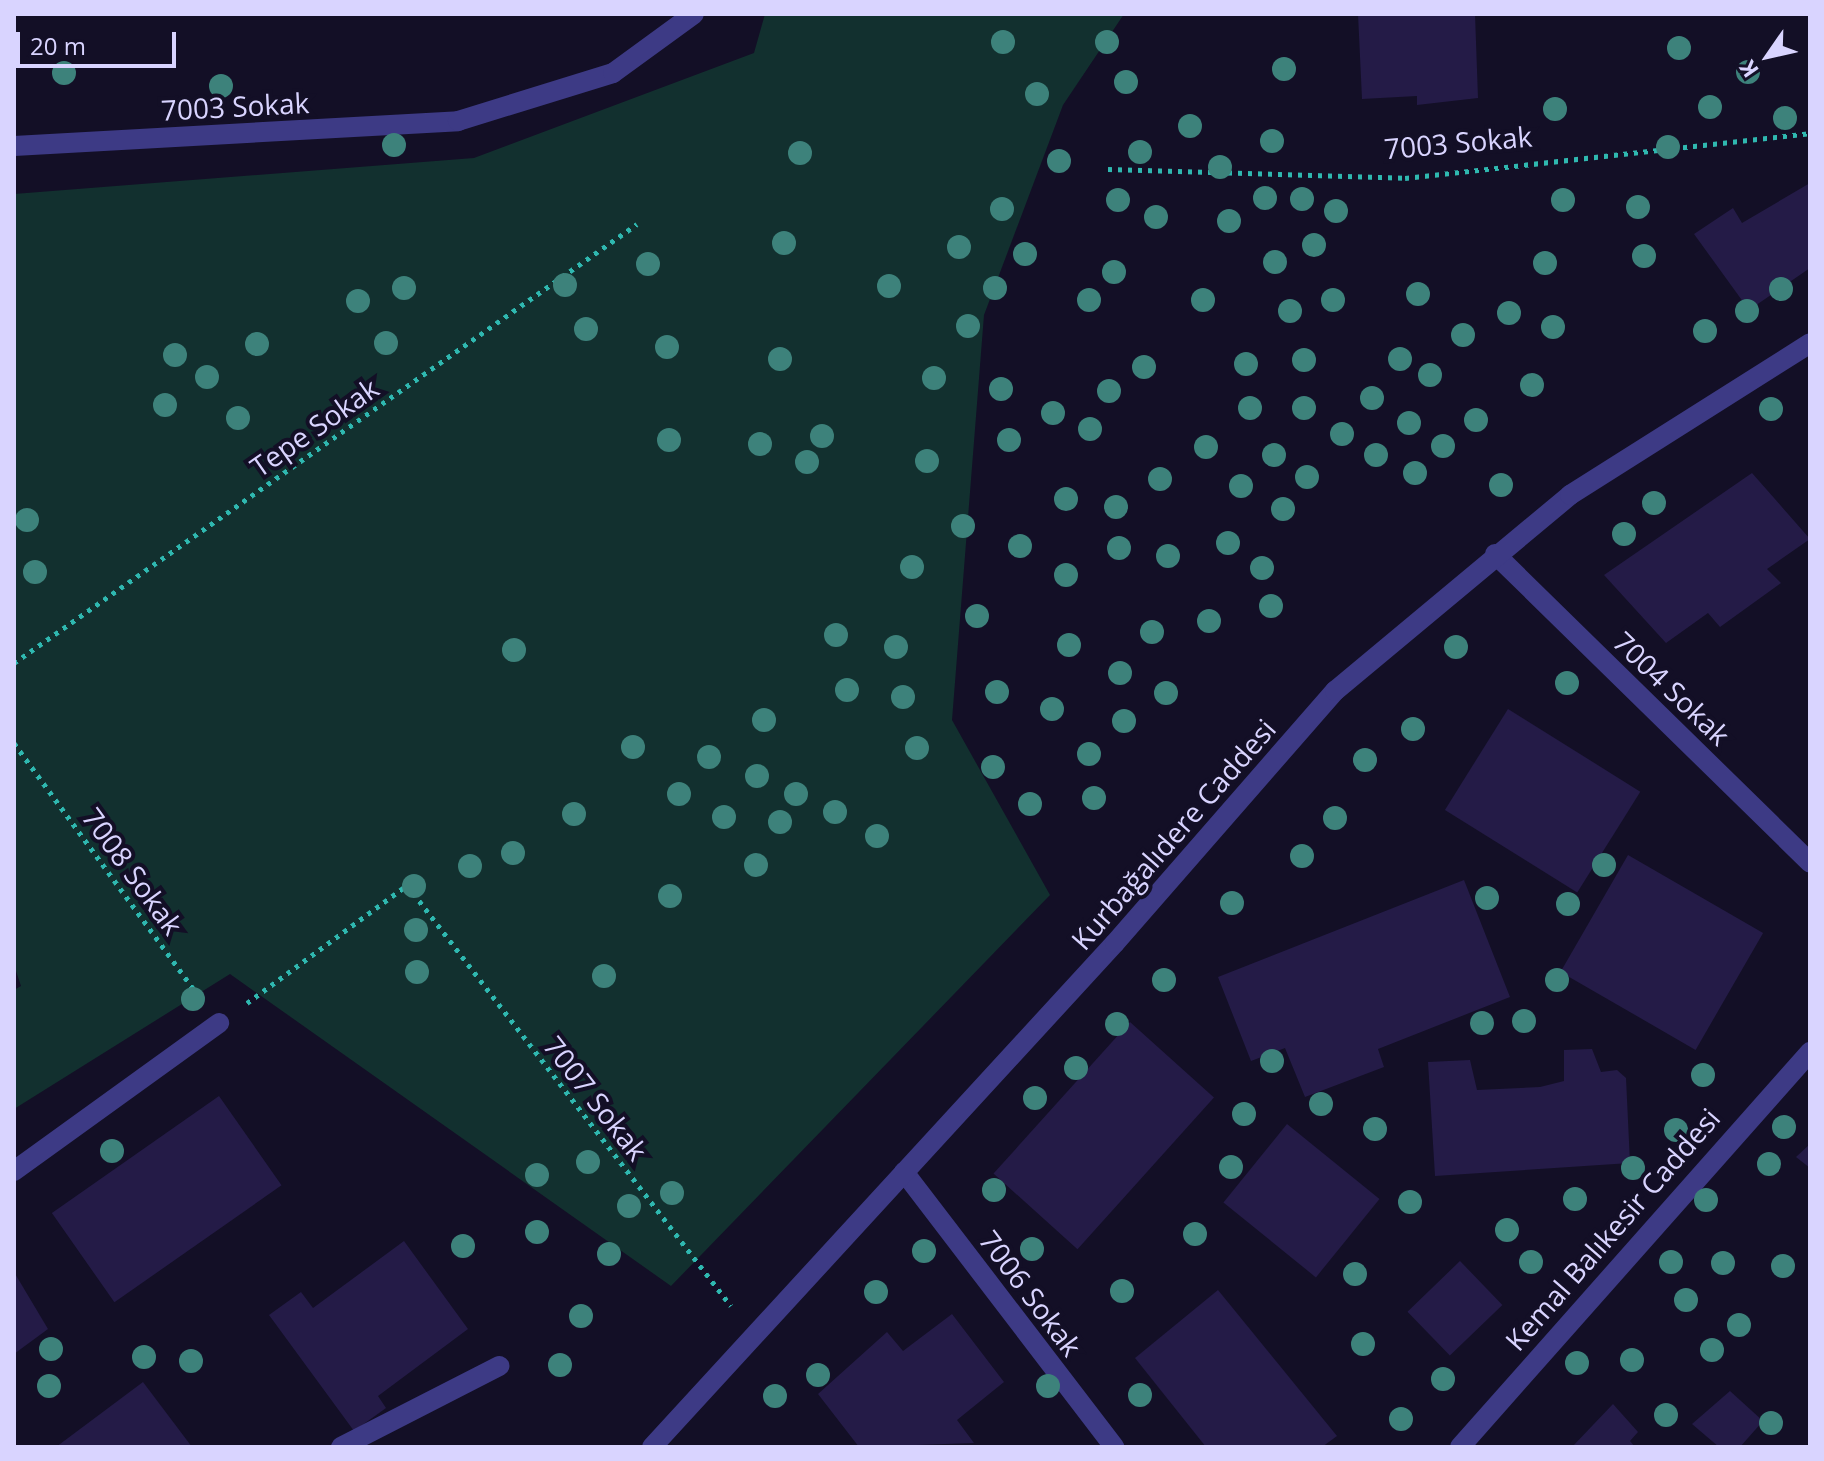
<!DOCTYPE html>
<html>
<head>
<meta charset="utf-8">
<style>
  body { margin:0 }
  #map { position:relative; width:1824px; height:1461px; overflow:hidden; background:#130f26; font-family:"Open Sans",sans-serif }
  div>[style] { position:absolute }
  .green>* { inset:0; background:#12302f }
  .building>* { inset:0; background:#241b47; transform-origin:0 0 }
  .path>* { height:5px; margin-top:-2.5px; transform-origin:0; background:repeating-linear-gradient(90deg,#2fb8b0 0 4px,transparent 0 10px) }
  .service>* { height:20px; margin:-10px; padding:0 10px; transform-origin:10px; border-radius:10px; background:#3d3a85 }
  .minor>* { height:20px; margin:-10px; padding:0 10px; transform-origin:10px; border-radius:10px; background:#3d3a85 }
  .trees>* { width:24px; height:24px; margin:-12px; border-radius:50%; background:#3d827b }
  span { translate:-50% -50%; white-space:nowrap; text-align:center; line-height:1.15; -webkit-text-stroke:8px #130f26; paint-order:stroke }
  .street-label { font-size:28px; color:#d9d4ff }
  .frame { position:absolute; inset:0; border:16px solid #d9d4ff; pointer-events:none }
  .north { position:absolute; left:1728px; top:16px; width:80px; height:80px; -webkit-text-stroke:6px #130f26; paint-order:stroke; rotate:236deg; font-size:22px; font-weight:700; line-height:32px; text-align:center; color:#d9d4ff }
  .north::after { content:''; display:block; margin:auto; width:28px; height:36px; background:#d9d4ff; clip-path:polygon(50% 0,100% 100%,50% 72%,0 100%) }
  .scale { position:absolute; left:16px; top:32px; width:160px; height:36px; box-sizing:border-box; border:4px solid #d9d4ff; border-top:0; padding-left:10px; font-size:24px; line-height:28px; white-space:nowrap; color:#d9d4ff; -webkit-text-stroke:6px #130f26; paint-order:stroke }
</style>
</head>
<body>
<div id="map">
  <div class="green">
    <i style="clip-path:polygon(765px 14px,1124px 14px,1063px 105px,984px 315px,952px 720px,1050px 895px,671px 1286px,230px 974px,14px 1109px,14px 990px,21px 986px,14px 965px,14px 194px,474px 158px,754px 53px)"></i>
  </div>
  <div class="building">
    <i style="clip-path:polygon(1358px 14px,1475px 14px,1478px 98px,1417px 105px,1417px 96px,1362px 99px)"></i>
    <i style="clip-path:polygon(1810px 183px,1810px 268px,1749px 310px,1694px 234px,1733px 208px,1742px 223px)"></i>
    <i style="clip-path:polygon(1752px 473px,1810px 539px,1767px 569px,1781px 583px,1720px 627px,1708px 613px,1666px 643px,1604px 575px)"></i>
    <i style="left:1508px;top:709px;width:156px;height:119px;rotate:32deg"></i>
    <i style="left:1628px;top:855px;width:156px;height:135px;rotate:30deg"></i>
    <i style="clip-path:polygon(1464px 880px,1510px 997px,1378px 1049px,1384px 1067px,1305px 1097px,1285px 1048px,1251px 1061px,1218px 977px)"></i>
    <i style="left:1130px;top:1022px;width:113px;height:204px;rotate:42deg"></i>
    <i style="clip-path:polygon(1592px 1049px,1601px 1072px,1617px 1070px,1626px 1078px,1630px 1163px,1435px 1176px,1428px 1062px,1470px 1060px,1477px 1090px,1540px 1087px,1564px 1081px,1564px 1050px)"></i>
    <i style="left:219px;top:1096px;width:109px;height:204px;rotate:55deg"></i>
    <i style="left:1287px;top:1124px;width:119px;height:101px;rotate:39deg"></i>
    <i style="clip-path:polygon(1810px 1144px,1810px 1168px,1796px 1157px)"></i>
    <i style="clip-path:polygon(404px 1241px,468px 1329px,378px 1396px,386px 1408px,354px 1431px,269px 1315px,301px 1292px,313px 1308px)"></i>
    <i style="left:1460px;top:1261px;width:61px;height:73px;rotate:46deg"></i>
    <i style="clip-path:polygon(14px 1272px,48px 1329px,14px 1354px)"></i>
    <i style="clip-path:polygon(1218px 1290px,1337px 1436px,1322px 1447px,1206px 1447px,1135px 1358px)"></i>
    <i style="clip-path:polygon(952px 1314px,1004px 1382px,957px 1420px,974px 1443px,859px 1447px,818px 1394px,887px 1332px,903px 1351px)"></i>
    <i style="clip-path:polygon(143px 1382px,192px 1447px,56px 1447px)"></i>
    <i style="clip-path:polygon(1730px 1391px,1763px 1421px,1740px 1447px,1719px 1447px,1692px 1424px)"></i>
    <i style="clip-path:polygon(1613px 1404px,1638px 1432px,1630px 1441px,1635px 1447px,1572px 1447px)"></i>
  </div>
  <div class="path">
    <i style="left:1108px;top:169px;width:297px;rotate:1.7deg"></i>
    <i style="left:1405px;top:178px;width:407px;rotate:-6.3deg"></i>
    <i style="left:14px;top:663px;width:762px;rotate:-35.17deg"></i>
    <i style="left:14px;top:743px;width:312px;rotate:53.9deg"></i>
    <i style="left:247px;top:1003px;width:199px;rotate:-36.4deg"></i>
    <i style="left:407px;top:885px;width:531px;rotate:52.42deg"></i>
  </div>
  <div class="service">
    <i style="left:14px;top:146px;width:445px;rotate:-3.2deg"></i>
    <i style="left:458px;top:121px;width:162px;rotate:-17.2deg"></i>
    <i style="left:613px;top:73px;width:100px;rotate:-36.1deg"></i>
  </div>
  <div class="minor">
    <i style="left:1495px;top:554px;width:441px;rotate:44.4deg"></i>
    <i style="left:14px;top:1171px;width:253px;rotate:-35.8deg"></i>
    <i style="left:904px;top:1172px;width:346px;rotate:52.6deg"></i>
    <i style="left:341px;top:1447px;width:178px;rotate:-27.1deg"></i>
    <i style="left:652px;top:1447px;width:684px;rotate:-47.43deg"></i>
    <i style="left:1115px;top:943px;width:335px;rotate:-48.9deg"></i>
    <i style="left:1335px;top:691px;width:306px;rotate:-39.8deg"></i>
    <i style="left:1570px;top:495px;width:284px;rotate:-32.3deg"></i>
    <i style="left:1460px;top:1447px;width:528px;rotate:-48.46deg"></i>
  </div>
  <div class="trees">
    <i style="left:1003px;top:42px"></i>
    <i style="left:1107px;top:42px"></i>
    <i style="left:1679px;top:48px"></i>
    <i style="left:1284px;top:69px"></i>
    <i style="left:1748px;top:72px"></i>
    <i style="left:64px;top:73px"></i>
    <i style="left:1126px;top:82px"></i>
    <i style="left:221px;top:86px"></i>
    <i style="left:1037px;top:94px"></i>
    <i style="left:1710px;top:107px"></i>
    <i style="left:1555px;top:109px"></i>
    <i style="left:1785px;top:118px"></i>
    <i style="left:1190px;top:126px"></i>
    <i style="left:1272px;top:141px"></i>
    <i style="left:394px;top:145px"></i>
    <i style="left:1668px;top:147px"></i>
    <i style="left:1140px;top:152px"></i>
    <i style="left:800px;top:153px"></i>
    <i style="left:1059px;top:161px"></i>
    <i style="left:1220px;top:167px"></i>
    <i style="left:1265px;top:198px"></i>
    <i style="left:1302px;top:199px"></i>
    <i style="left:1118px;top:200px"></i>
    <i style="left:1563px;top:200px"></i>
    <i style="left:1638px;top:207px"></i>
    <i style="left:1002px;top:209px"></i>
    <i style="left:1336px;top:211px"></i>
    <i style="left:1156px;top:217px"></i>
    <i style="left:1229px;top:221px"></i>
    <i style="left:784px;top:243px"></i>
    <i style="left:1314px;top:245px"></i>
    <i style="left:959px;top:247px"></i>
    <i style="left:1025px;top:254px"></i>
    <i style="left:1644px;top:256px"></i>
    <i style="left:1275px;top:262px"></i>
    <i style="left:1545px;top:263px"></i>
    <i style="left:648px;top:264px"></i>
    <i style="left:1114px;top:272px"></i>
    <i style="left:565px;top:285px"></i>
    <i style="left:889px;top:286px"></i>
    <i style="left:404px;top:288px"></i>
    <i style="left:995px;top:288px"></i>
    <i style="left:1781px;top:289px"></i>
    <i style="left:1418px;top:294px"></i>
    <i style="left:1089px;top:300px"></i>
    <i style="left:1203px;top:300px"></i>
    <i style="left:1333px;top:300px"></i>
    <i style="left:358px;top:301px"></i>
    <i style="left:1290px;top:311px"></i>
    <i style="left:1747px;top:311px"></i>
    <i style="left:1509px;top:313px"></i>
    <i style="left:968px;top:326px"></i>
    <i style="left:1553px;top:327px"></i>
    <i style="left:586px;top:329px"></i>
    <i style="left:1705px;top:331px"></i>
    <i style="left:1463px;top:335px"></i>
    <i style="left:386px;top:343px"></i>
    <i style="left:257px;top:344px"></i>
    <i style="left:667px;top:347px"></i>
    <i style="left:175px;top:355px"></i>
    <i style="left:780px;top:359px"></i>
    <i style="left:1400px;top:359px"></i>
    <i style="left:1304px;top:360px"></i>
    <i style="left:1246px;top:364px"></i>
    <i style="left:1144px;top:367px"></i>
    <i style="left:1430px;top:375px"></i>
    <i style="left:207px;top:377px"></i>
    <i style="left:934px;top:378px"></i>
    <i style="left:1532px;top:385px"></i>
    <i style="left:1001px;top:389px"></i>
    <i style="left:1109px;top:391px"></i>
    <i style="left:1372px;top:398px"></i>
    <i style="left:165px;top:405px"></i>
    <i style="left:1250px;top:408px"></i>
    <i style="left:1304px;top:408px"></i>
    <i style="left:1771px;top:409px"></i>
    <i style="left:1053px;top:413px"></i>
    <i style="left:238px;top:418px"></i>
    <i style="left:1476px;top:420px"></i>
    <i style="left:1409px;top:423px"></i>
    <i style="left:1090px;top:429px"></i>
    <i style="left:1342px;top:434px"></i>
    <i style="left:822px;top:436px"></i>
    <i style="left:669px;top:440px"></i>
    <i style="left:1009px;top:440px"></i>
    <i style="left:760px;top:444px"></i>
    <i style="left:1443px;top:446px"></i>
    <i style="left:1206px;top:447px"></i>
    <i style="left:1274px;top:455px"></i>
    <i style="left:1376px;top:455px"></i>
    <i style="left:927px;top:461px"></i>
    <i style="left:807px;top:462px"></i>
    <i style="left:1415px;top:473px"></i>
    <i style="left:1307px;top:477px"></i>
    <i style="left:1160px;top:479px"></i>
    <i style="left:1501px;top:485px"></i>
    <i style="left:1241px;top:486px"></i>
    <i style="left:1066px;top:499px"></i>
    <i style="left:1654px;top:503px"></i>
    <i style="left:1116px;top:507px"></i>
    <i style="left:1283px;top:509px"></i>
    <i style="left:27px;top:520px"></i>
    <i style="left:963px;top:526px"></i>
    <i style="left:1624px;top:534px"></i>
    <i style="left:1228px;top:543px"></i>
    <i style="left:1020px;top:546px"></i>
    <i style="left:1119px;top:548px"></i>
    <i style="left:1168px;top:556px"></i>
    <i style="left:912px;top:567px"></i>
    <i style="left:1262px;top:568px"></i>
    <i style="left:35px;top:572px"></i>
    <i style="left:1066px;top:575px"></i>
    <i style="left:1271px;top:606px"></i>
    <i style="left:977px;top:616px"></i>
    <i style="left:1209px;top:621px"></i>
    <i style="left:1152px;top:632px"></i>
    <i style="left:836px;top:635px"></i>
    <i style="left:1069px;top:645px"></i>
    <i style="left:896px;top:647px"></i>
    <i style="left:1456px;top:647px"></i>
    <i style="left:514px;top:650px"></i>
    <i style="left:1120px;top:673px"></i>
    <i style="left:1567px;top:683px"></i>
    <i style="left:847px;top:690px"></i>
    <i style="left:997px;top:692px"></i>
    <i style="left:1166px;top:693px"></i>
    <i style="left:903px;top:697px"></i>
    <i style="left:1052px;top:709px"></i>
    <i style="left:764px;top:720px"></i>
    <i style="left:1124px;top:721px"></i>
    <i style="left:1413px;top:729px"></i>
    <i style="left:633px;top:747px"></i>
    <i style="left:917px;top:748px"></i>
    <i style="left:1089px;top:754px"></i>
    <i style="left:709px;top:757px"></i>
    <i style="left:1365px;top:760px"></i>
    <i style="left:993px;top:767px"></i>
    <i style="left:757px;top:776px"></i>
    <i style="left:679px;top:794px"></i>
    <i style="left:796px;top:794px"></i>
    <i style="left:1094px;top:798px"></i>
    <i style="left:1030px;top:804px"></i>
    <i style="left:835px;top:812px"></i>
    <i style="left:574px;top:814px"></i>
    <i style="left:724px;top:817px"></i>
    <i style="left:1335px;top:818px"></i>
    <i style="left:780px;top:822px"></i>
    <i style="left:877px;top:836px"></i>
    <i style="left:513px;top:853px"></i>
    <i style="left:1302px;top:856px"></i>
    <i style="left:756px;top:865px"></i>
    <i style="left:1604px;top:865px"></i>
    <i style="left:470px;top:866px"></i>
    <i style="left:414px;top:886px"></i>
    <i style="left:670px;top:896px"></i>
    <i style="left:1487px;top:898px"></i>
    <i style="left:1232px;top:903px"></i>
    <i style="left:1568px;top:904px"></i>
    <i style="left:416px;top:930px"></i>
    <i style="left:417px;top:972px"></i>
    <i style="left:604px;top:976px"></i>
    <i style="left:1164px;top:980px"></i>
    <i style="left:1557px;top:980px"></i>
    <i style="left:193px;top:999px"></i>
    <i style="left:1524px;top:1021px"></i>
    <i style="left:1482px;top:1023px"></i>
    <i style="left:1117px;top:1024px"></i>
    <i style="left:1272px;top:1061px"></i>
    <i style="left:1076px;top:1068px"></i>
    <i style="left:1703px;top:1075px"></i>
    <i style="left:1035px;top:1098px"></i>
    <i style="left:1321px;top:1104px"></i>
    <i style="left:1244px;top:1114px"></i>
    <i style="left:1784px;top:1127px"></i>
    <i style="left:1375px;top:1129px"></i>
    <i style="left:1676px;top:1130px"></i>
    <i style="left:112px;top:1151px"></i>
    <i style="left:588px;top:1162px"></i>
    <i style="left:1769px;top:1164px"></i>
    <i style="left:1231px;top:1167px"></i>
    <i style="left:1633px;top:1168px"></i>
    <i style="left:537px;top:1175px"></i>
    <i style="left:994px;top:1190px"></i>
    <i style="left:672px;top:1193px"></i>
    <i style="left:1575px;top:1199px"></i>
    <i style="left:1706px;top:1200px"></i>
    <i style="left:1410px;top:1202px"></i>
    <i style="left:629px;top:1206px"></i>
    <i style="left:1507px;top:1230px"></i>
    <i style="left:537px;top:1232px"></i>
    <i style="left:1195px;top:1234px"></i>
    <i style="left:463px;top:1246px"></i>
    <i style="left:1032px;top:1249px"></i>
    <i style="left:924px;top:1251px"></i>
    <i style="left:609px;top:1254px"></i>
    <i style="left:1531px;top:1262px"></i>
    <i style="left:1671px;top:1262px"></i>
    <i style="left:1723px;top:1263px"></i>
    <i style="left:1783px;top:1266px"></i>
    <i style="left:1355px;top:1274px"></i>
    <i style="left:1122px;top:1291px"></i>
    <i style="left:876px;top:1292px"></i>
    <i style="left:1686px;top:1300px"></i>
    <i style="left:581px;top:1316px"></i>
    <i style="left:1739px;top:1325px"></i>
    <i style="left:1363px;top:1344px"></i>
    <i style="left:51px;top:1349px"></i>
    <i style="left:1712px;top:1350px"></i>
    <i style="left:144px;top:1357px"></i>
    <i style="left:1632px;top:1360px"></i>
    <i style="left:191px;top:1361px"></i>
    <i style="left:1577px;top:1363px"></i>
    <i style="left:560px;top:1365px"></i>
    <i style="left:818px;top:1375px"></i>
    <i style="left:1443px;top:1379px"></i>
    <i style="left:49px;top:1386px"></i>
    <i style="left:1048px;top:1386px"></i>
    <i style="left:1140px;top:1395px"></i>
    <i style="left:775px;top:1396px"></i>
    <i style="left:1666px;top:1415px"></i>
    <i style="left:1401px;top:1419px"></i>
    <i style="left:1771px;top:1423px"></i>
  </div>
  <div class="street-label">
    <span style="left:235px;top:106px;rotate:-3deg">7003 Sokak</span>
    <span style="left:1458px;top:142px;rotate:-5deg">7003 Sokak</span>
    <span style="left:314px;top:427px;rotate:-35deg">Tepe Sokak</span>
    <span style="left:1672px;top:688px;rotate:44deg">7004 Sokak</span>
    <span style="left:1173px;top:834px;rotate:-49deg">Kurbağalıdere Caddesi</span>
    <span style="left:133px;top:871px;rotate:54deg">7008 Sokak</span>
    <span style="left:596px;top:1098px;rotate:52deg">7007 Sokak</span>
    <span style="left:1612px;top:1229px;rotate:-49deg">Kemal Balıkesir Caddesi</span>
    <span style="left:1031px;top:1293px;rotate:53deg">7006 Sokak</span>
  </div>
  <div class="frame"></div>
  <div class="north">K</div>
  <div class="scale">20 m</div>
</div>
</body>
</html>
